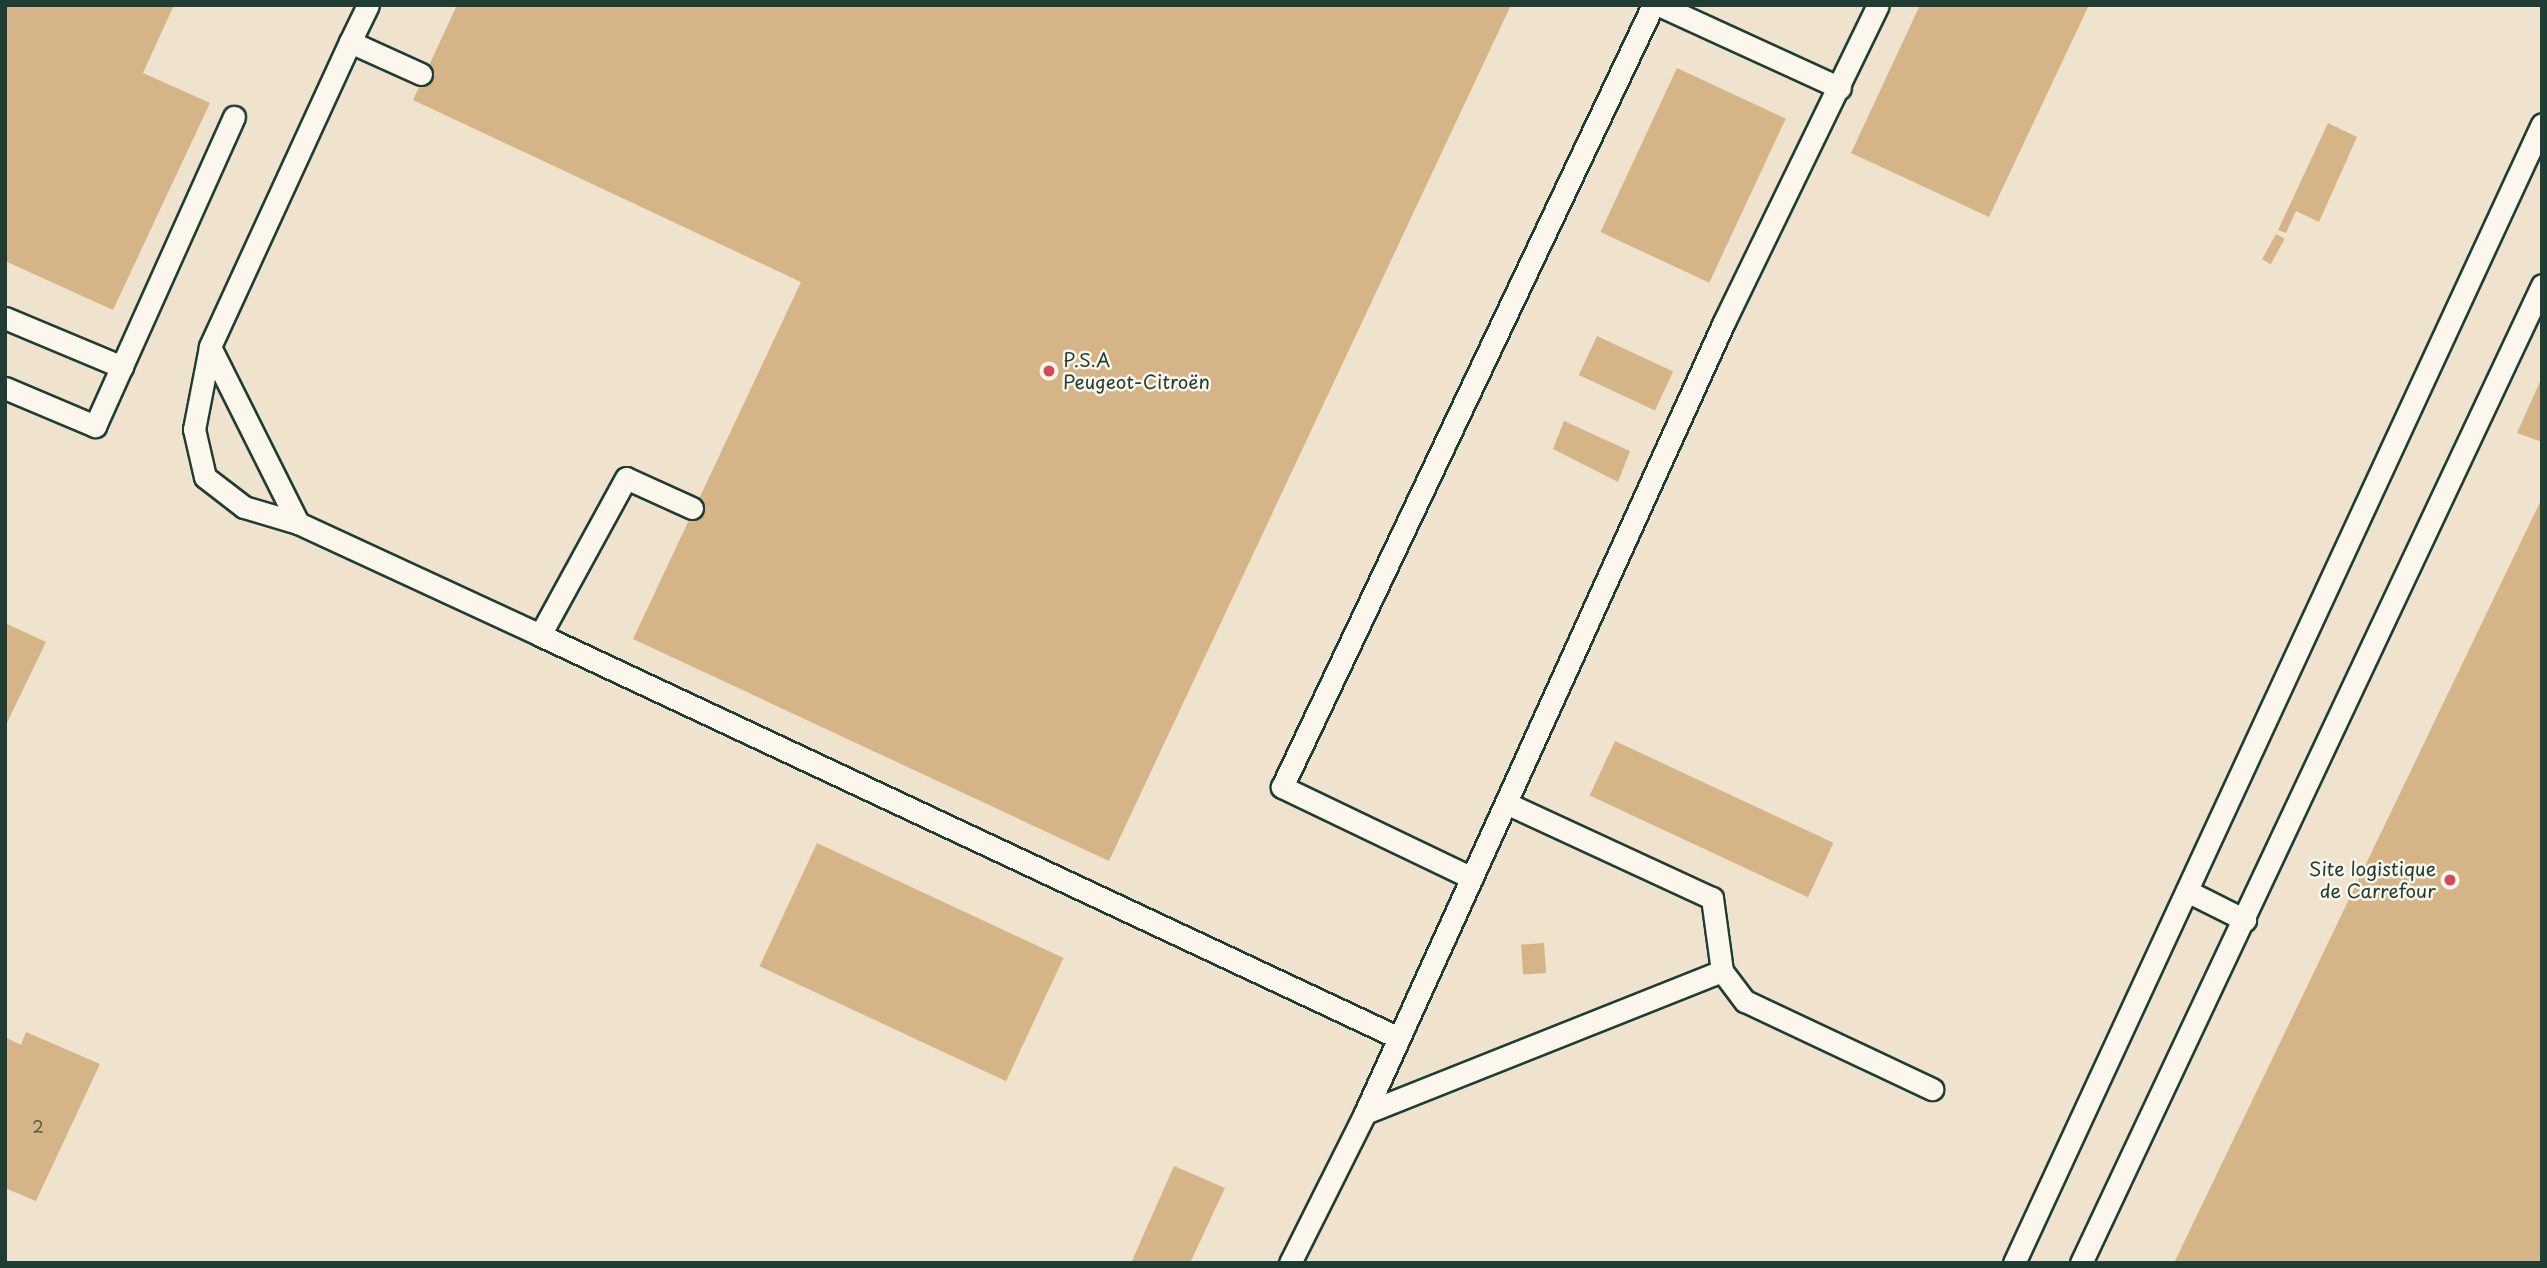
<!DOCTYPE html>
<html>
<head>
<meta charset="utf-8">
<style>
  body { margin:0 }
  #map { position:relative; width:2547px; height:1268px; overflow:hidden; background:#fbf7ec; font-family:"Playpen Sans",sans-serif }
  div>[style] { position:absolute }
  .built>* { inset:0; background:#f0e3ce; transform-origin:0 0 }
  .building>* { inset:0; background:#d5b588; transform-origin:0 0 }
  .roads { filter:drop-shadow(2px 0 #1f3d34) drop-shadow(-2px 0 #1f3d34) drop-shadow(0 2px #1f3d34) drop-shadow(0 -2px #1f3d34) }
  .lane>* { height:21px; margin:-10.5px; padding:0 10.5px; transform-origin:10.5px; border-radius:10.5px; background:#fbf7ec }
  .dots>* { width:19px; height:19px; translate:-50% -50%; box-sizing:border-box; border:4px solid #fbf7ec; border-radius:50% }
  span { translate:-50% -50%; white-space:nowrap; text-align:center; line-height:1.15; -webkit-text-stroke:5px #fbf7ec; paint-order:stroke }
  .number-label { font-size:16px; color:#4c5b49 }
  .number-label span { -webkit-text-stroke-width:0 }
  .poi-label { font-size:19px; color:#1f3d34 }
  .left { translate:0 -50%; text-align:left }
  .right { translate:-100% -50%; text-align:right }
  .frame { position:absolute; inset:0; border:7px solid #1f3d34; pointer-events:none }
</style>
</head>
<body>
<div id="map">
  <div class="built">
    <i style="left:5px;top:5px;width:2537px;height:1258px"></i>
  </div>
  <div class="building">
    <i style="clip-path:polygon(5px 5px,174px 5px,143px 73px,210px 103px,113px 310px,5px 261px)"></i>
    <i style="clip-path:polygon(457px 5px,1511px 5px,1109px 861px,633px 639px,801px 282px,413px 100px)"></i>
    <i style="clip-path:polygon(1920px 5px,2089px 5px,1989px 217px,1851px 153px)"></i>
    <i style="left:1677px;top:68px;width:120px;height:181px;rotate:25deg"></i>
    <i style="clip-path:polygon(2328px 123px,2357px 137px,2319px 222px,2296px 211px,2286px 233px,2278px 230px)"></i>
    <i style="left:2276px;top:234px;width:10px;height:29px;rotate:29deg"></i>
    <i style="left:1597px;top:336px;width:84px;height:43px;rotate:25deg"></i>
    <i style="clip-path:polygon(2542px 377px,2542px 442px,2517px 433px)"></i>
    <i style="clip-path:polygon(1564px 421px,1630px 451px,1618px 482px,1553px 449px)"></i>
    <i style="clip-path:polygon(2542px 498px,2542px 1263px,2174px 1263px)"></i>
    <i style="clip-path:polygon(5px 623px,46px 642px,5px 727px)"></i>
    <i style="left:1615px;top:741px;width:241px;height:60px;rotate:25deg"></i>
    <i style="left:817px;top:843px;width:272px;height:136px;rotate:25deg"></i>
    <i style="left:1544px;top:943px;width:30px;height:23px;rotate:86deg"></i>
    <i style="clip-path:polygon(26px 1032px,100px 1064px,36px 1201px,5px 1188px,5px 1037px,21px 1045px)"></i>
    <i style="clip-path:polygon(1174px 1166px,1225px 1188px,1190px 1263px,1131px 1263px)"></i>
  </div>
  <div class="roads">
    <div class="lane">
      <i style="left:1659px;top:5px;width:199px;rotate:24.6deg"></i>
      <i style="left:350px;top:42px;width:41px;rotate:-64.1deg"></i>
      <i style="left:421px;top:74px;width:78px;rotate:-155.7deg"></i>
      <i style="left:350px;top:42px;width:336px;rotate:114.7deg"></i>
      <i style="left:210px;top:347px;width:197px;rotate:63.4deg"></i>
      <i style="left:298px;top:523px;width:267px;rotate:24.8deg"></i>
      <i style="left:5px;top:318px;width:127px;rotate:22.7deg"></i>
      <i style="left:210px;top:347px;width:84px;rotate:101deg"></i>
      <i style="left:194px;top:429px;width:49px;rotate:77.1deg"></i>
      <i style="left:205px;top:477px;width:49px;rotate:37.6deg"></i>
      <i style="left:244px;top:507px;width:56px;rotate:16.5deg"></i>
      <i style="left:5px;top:388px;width:98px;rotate:22.9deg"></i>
      <i style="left:95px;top:426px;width:339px;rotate:-65.8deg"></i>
      <i style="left:692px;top:508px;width:72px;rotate:-155.6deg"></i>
      <i style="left:626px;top:478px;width:179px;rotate:118.7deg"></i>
      <i style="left:540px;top:635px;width:949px;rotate:25.13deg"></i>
      <i style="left:1506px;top:803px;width:227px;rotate:24.8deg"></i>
      <i style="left:1712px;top:898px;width:74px;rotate:82.2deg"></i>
      <i style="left:1472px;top:878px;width:211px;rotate:-154.4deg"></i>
      <i style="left:1282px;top:787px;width:866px;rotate:-64.62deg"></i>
      <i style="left:2187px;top:891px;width:65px;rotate:26.6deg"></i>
      <i style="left:1365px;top:1113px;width:384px;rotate:-21.7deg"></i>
      <i style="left:1722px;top:971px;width:38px;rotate:53deg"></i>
      <i style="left:1745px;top:1001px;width:207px;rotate:25.2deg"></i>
      <i style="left:1290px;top:1263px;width:168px;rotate:-63.4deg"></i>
      <i style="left:1365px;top:1113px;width:869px;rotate:-65.59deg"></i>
      <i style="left:1724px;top:322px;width:352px;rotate:-64.1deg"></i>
      <i style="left:2014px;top:1263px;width:1255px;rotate:-65.13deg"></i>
      <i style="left:2081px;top:1263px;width:1081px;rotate:-64.76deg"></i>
    </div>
  </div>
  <div class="dots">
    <i style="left:1049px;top:371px;background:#d1495b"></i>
    <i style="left:2450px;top:880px;background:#d1495b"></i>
  </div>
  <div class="number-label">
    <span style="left:38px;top:1126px">2</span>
  </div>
  <div class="poi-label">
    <span class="left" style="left:1063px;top:371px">P.S.A<br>Peugeot-Citroën</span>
    <span class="right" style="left:2436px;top:880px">Site logistique<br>de Carrefour</span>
  </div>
  <div class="frame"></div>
</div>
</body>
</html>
